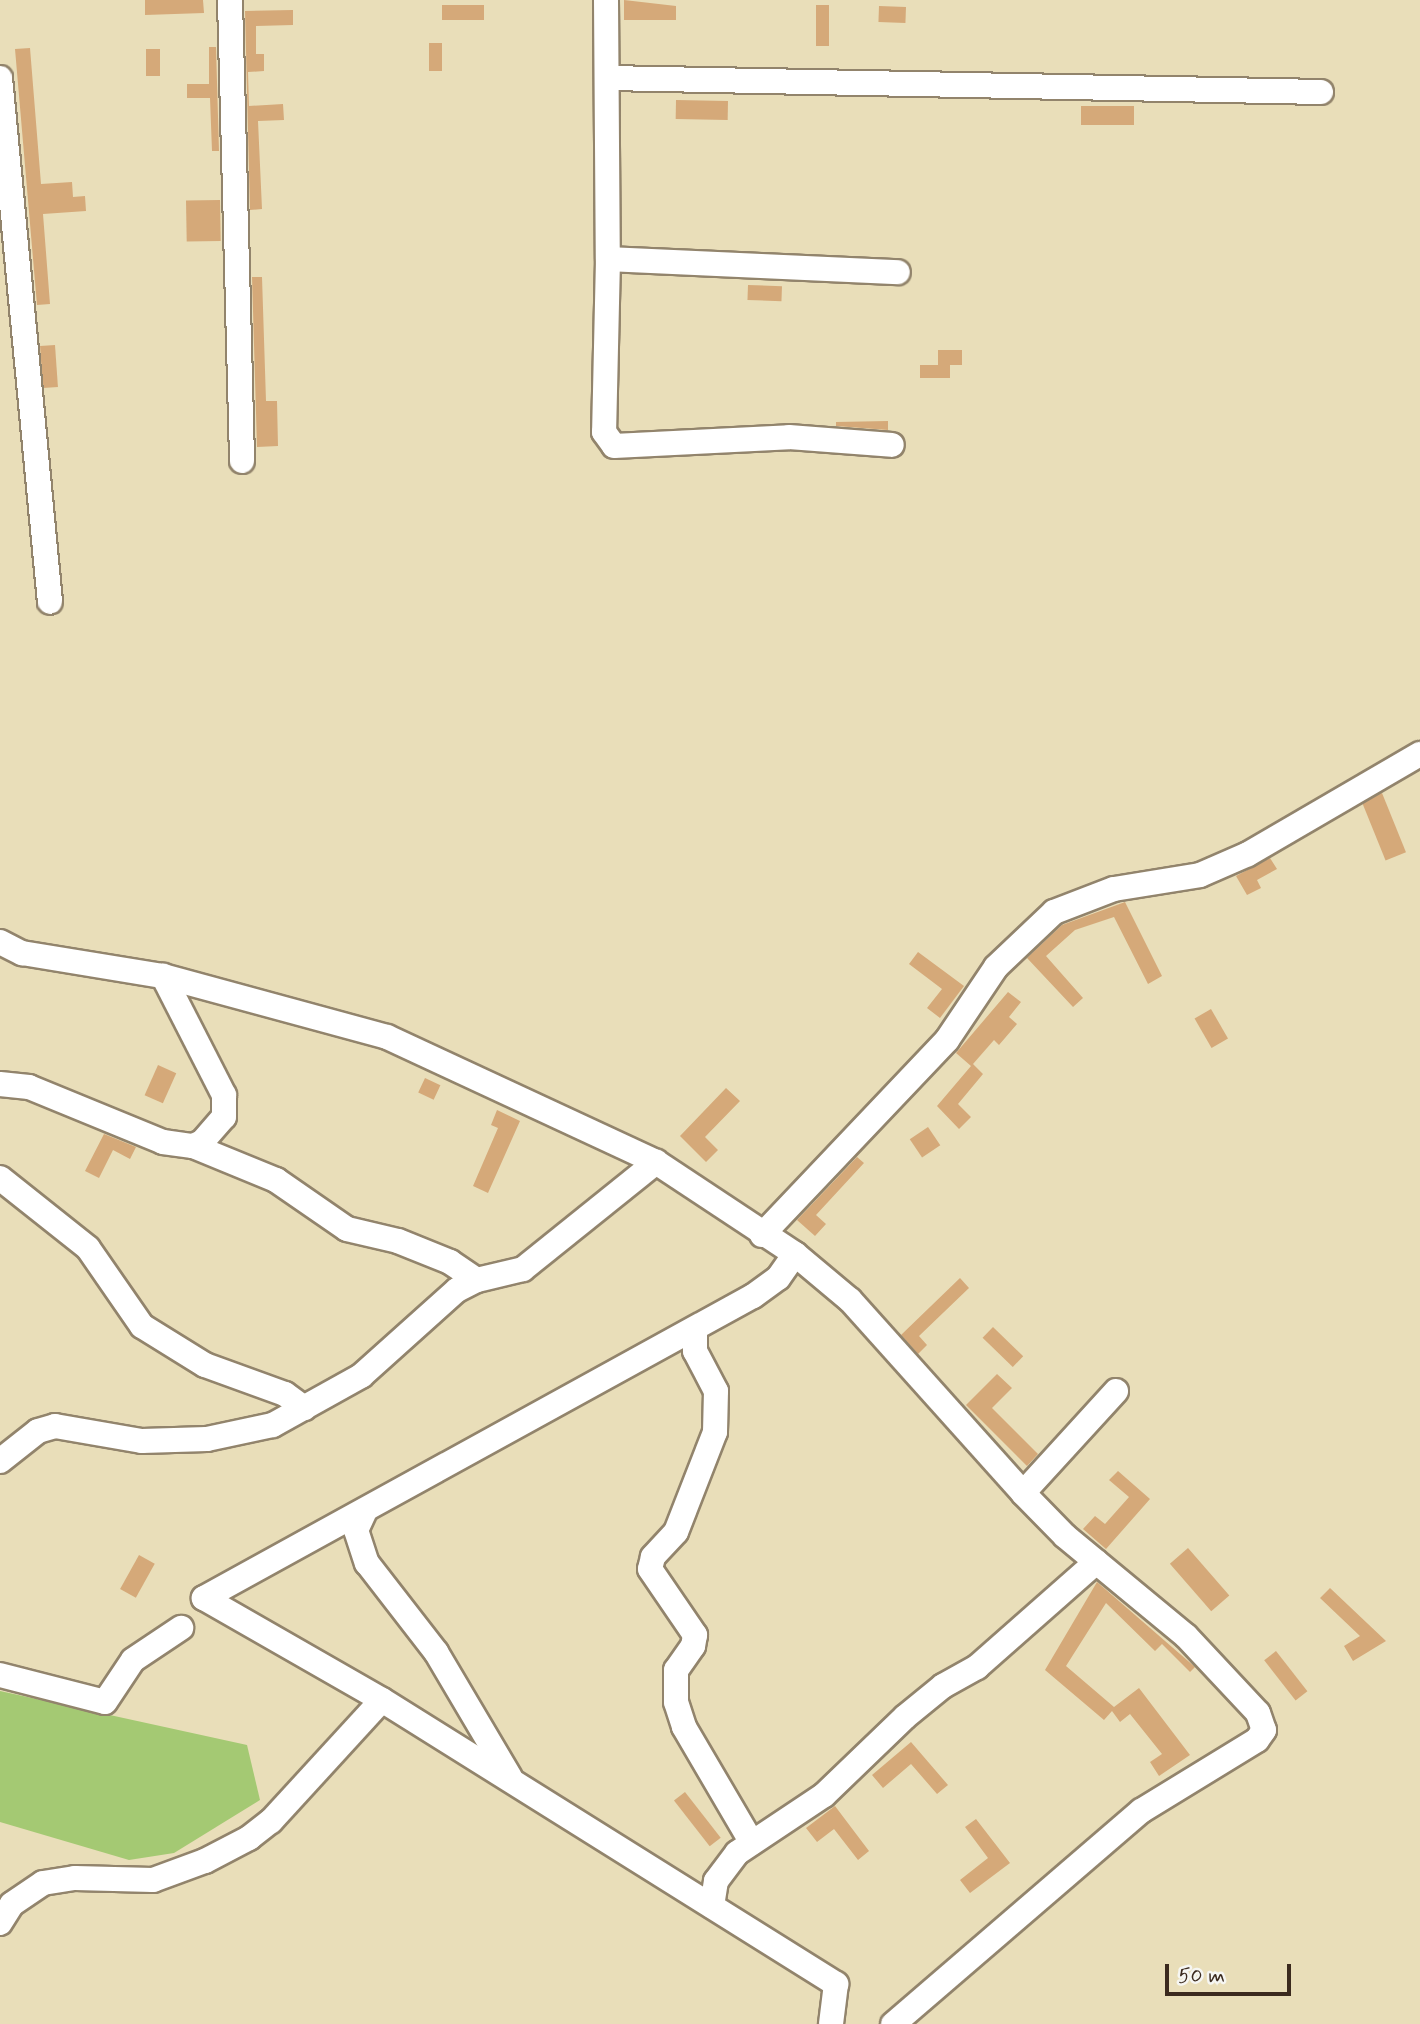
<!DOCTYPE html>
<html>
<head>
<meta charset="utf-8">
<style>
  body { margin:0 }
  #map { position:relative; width:1420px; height:2024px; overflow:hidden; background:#e9deb9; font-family:Mynerve,sans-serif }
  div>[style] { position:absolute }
  .green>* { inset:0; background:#a4c973 }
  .building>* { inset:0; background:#d5a979; transform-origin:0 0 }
  .roads { filter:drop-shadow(2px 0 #92846c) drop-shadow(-2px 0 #92846c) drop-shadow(0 2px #92846c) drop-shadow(0 -2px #92846c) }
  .minor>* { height:24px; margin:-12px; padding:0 12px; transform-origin:12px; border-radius:12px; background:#fff }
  span { translate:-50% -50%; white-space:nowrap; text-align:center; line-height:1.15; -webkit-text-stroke:6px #f6f6f2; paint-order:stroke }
  .scale { position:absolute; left:1165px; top:1964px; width:126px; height:32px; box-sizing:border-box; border:4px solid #3b2a1e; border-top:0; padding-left:9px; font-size:21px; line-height:24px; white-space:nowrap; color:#3b2a1e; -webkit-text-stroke:5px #f6f6f2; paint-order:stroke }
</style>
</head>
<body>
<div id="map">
  <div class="green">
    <i style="clip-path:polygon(0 1691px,247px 1745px,260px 1800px,174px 1853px,129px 1860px,0 1822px)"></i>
  </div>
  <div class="building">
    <i style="clip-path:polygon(145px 0,203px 0,204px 13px,145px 15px)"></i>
    <i style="clip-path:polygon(624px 0,676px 6px,676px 20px,624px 20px)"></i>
    <i style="left:442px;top:5px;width:42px;height:15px"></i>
    <i style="left:816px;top:5px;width:13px;height:41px"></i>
    <i style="left:879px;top:6px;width:27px;height:16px;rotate:2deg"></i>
    <i style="clip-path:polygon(293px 10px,293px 25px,256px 26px,256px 54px,264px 54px,264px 71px,248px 72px,249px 106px,283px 104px,284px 120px,258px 121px,262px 209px,250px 210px,245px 11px)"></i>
    <i style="left:429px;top:43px;width:13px;height:28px"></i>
    <i style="clip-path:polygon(209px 47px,216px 47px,219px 151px,212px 151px,210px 98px,187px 98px,187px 84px,209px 84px)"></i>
    <i style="clip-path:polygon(30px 48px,41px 184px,72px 182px,73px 197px,85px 196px,86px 211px,43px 214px,50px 304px,37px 305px,15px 49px)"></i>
    <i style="left:146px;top:49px;width:14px;height:27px"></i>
    <i style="left:676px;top:100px;width:52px;height:19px;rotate:1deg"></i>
    <i style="left:1134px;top:106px;width:19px;height:53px;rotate:90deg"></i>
    <i style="left:220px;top:200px;width:41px;height:34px;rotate:89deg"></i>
    <i style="clip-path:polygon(252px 277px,262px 277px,266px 401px,277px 401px,278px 446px,257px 447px)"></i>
    <i style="left:748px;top:285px;width:34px;height:15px;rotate:2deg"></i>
    <i style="left:55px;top:345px;width:42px;height:15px;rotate:86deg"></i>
    <i style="clip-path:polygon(938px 350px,962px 350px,962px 365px,950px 365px,950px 378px,920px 378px,920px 365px,938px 365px)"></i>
    <i style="clip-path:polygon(888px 421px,888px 430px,836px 426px,836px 422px)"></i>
    <i style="left:1382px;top:793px;width:64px;height:22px;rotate:68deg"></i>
    <i style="clip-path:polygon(1270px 858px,1277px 869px,1257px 880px,1261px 888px,1247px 895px,1236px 876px)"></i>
    <i style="clip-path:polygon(1125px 902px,1162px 976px,1148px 984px,1114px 917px,1075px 930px,1046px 956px,1083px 998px,1073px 1007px,1027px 958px,1062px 925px)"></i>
    <i style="clip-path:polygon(918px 952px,964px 986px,940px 1018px,927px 1008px,942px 989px,909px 964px)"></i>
    <i style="clip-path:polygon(1008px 992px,1021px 1002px,1009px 1017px,1017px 1024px,999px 1045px,994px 1040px,973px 1064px,983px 1074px,958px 1104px,971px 1117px,959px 1129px,937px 1106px,971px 1066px,956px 1053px)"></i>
    <i style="left:1211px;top:1009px;width:34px;height:19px;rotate:60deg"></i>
    <i style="left:158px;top:1065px;width:20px;height:33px;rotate:24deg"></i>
    <i style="left:425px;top:1078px;width:17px;height:16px;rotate:25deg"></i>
    <i style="clip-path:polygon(726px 1088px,740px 1101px,705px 1137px,718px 1150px,706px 1162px,680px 1136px)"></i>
    <i style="clip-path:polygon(497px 1110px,520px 1121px,488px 1193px,473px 1186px,498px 1128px,491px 1125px)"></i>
    <i style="left:928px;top:1127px;width:22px;height:22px;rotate:56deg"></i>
    <i style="clip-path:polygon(104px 1134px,136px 1147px,130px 1159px,113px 1150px,99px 1178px,85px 1171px)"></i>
    <i style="clip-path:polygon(857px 1157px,864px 1163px,816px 1215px,826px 1224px,815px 1236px,797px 1220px)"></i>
    <i style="clip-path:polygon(960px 1278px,969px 1288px,919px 1336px,927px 1345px,918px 1354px,901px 1335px)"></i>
    <i style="left:993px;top:1327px;width:42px;height:15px;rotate:44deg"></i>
    <i style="clip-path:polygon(997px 1374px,1012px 1388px,992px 1408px,1038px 1454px,1027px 1466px,966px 1405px)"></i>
    <i style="clip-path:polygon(1118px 1471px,1150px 1499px,1106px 1549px,1083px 1529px,1095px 1516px,1105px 1524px,1129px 1497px,1109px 1480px)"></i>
    <i style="left:1188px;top:1548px;width:63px;height:24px;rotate:49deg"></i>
    <i style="left:139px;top:1555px;width:18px;height:39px;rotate:29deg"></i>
    <i style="clip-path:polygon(1097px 1582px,1195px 1667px,1190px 1672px,1162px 1644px,1155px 1651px,1106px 1603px,1066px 1666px,1114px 1707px,1139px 1688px,1190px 1755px,1159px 1776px,1150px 1762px,1162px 1754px,1130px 1714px,1120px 1722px,1112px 1711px,1104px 1720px,1045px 1670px)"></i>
    <i style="clip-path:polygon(1330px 1588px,1386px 1641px,1353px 1661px,1344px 1646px,1360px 1636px,1320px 1598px)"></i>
    <i style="left:1276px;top:1651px;width:51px;height:15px;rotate:52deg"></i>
    <i style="clip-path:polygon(911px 1742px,948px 1785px,937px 1794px,911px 1764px,883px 1788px,872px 1775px)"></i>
    <i style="left:685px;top:1792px;width:58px;height:14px;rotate:52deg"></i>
    <i style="clip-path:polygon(835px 1806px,869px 1851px,858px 1860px,834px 1829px,817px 1842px,806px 1828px)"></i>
    <i style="clip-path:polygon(976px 1819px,1010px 1863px,970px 1893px,960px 1880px,988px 1858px,965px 1827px)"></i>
  </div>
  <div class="roads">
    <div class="minor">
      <i style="left:230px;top:0;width:461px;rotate:88.5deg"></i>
      <i style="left:606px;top:0;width:259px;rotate:89.6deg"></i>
      <i style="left:608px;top:259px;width:173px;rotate:91.3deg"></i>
      <i style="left:604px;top:432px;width:17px;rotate:54deg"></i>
      <i style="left:614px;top:446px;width:175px;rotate:-2.9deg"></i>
      <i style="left:789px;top:437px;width:103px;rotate:4.4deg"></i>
      <i style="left:0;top:78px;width:526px;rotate:84.55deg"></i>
      <i style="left:607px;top:78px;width:714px;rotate:1.12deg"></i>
      <i style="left:608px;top:259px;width:290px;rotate:2.6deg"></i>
      <i style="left:0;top:942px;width:25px;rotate:27deg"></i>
      <i style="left:22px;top:953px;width:143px;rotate:9.3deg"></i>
      <i style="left:163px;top:976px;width:232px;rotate:15.2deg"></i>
      <i style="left:387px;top:1037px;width:297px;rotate:24.9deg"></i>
      <i style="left:656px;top:1162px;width:167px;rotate:33.5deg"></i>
      <i style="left:795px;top:1254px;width:72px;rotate:39.9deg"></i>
      <i style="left:850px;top:1300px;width:259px;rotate:48.1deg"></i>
      <i style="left:1023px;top:1493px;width:60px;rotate:45.7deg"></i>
      <i style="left:1065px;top:1536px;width:157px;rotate:39.6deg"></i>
      <i style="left:1186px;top:1636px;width:105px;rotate:46.9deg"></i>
      <i style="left:1258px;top:1713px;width:18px;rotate:71deg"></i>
      <i style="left:1264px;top:1730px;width:12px;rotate:125deg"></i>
      <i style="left:1257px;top:1740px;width:136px;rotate:148.5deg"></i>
      <i style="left:1141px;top:1811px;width:327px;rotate:139.3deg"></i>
      <i style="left:0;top:1084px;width:29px;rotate:6deg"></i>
      <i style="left:29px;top:1087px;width:145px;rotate:22.3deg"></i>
      <i style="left:163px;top:1142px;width:30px;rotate:8deg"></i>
      <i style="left:193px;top:1146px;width:10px;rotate:-24deg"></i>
      <i style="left:202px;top:1142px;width:33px;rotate:-49deg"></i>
      <i style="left:224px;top:1117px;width:22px;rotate:-90deg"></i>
      <i style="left:224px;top:1095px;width:134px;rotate:-117.1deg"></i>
      <i style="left:193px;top:1146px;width:90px;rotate:22.3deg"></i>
      <i style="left:276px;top:1180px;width:86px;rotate:34.6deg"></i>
      <i style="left:347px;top:1229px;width:52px;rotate:13.2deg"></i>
      <i style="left:398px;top:1241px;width:56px;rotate:22deg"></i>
      <i style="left:450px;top:1262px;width:32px;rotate:34deg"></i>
      <i style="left:0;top:1178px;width:112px;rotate:38.5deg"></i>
      <i style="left:88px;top:1248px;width:95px;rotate:55.3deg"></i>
      <i style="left:142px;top:1326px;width:74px;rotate:31.8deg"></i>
      <i style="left:205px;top:1365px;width:85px;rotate:19.9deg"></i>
      <i style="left:285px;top:1394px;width:24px;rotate:36deg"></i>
      <i style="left:762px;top:1235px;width:269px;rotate:-46.5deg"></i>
      <i style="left:947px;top:1040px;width:88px;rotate:-56.1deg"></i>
      <i style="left:996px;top:967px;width:80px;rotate:-43.5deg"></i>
      <i style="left:1054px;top:912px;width:64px;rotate:-21deg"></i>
      <i style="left:1114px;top:889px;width:87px;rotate:-9.2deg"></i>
      <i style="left:1200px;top:875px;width:52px;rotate:-23.6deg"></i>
      <i style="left:1248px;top:854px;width:199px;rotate:-30.2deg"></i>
      <i style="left:795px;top:1254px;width:29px;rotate:125deg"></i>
      <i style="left:778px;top:1278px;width:31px;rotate:144deg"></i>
      <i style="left:753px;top:1296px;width:627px;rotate:151.19deg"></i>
      <i style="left:204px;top:1598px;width:205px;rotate:29.8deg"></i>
      <i style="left:382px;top:1700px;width:536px;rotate:32.03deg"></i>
      <i style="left:836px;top:1984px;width:40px;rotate:97.1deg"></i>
      <i style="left:695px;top:1329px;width:22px;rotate:90deg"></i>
      <i style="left:695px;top:1351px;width:45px;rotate:62.3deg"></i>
      <i style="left:716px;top:1391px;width:41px;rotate:91.4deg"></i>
      <i style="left:715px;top:1432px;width:107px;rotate:111.3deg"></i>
      <i style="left:676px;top:1532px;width:34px;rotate:133deg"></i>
      <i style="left:653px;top:1557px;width:12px;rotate:104deg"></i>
      <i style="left:650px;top:1569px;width:80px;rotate:55.7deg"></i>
      <i style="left:695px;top:1635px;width:11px;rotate:100deg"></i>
      <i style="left:693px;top:1646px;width:29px;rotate:125deg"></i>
      <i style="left:676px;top:1670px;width:32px;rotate:90deg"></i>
      <i style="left:676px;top:1702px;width:26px;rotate:72deg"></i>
      <i style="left:684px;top:1727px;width:134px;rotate:59.6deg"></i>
      <i style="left:0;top:1461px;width:48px;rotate:-38.3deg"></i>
      <i style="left:38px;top:1431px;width:18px;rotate:-16deg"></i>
      <i style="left:55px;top:1426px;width:88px;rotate:9.8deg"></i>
      <i style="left:142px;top:1441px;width:65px;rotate:-1.8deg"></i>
      <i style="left:207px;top:1439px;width:67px;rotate:-12deg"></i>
      <i style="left:273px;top:1425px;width:101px;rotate:-29.1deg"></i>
      <i style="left:361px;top:1376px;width:129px;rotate:-41.9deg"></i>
      <i style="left:457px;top:1290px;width:22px;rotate:-27deg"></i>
      <i style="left:477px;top:1280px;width:47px;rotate:-13.4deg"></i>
      <i style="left:523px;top:1269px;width:171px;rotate:-38.8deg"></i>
      <i style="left:1023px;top:1493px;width:138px;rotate:-47.6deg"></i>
      <i style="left:365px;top:1511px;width:21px;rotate:115deg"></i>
      <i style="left:356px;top:1530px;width:35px;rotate:72deg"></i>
      <i style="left:367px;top:1563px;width:113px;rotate:52.2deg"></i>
      <i style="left:436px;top:1652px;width:145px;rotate:59.4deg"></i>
      <i style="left:0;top:1675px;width:108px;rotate:14.4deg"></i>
      <i style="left:105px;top:1702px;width:50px;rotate:-56.3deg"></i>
      <i style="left:133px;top:1660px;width:58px;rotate:-33.7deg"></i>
      <i style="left:712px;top:1906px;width:25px;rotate:-81deg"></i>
      <i style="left:716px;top:1881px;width:35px;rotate:-53deg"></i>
      <i style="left:737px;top:1853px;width:105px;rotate:-33.7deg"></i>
      <i style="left:824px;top:1795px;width:112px;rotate:-43.9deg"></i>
      <i style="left:905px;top:1717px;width:49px;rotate:-39.2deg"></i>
      <i style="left:943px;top:1686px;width:39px;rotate:-29deg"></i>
      <i style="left:977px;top:1667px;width:159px;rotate:-41.4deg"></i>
      <i style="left:0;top:1923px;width:22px;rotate:-58deg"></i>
      <i style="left:12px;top:1904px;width:37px;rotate:-34deg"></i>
      <i style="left:43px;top:1883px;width:32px;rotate:-9deg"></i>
      <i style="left:75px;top:1878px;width:78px;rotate:1.5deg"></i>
      <i style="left:153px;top:1880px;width:55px;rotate:-20.1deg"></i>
      <i style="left:205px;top:1861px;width:50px;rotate:-27.6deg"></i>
      <i style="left:249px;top:1838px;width:28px;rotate:-38deg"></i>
      <i style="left:271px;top:1821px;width:164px;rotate:-47.5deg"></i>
    </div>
  </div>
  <div class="scale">50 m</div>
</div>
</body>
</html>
